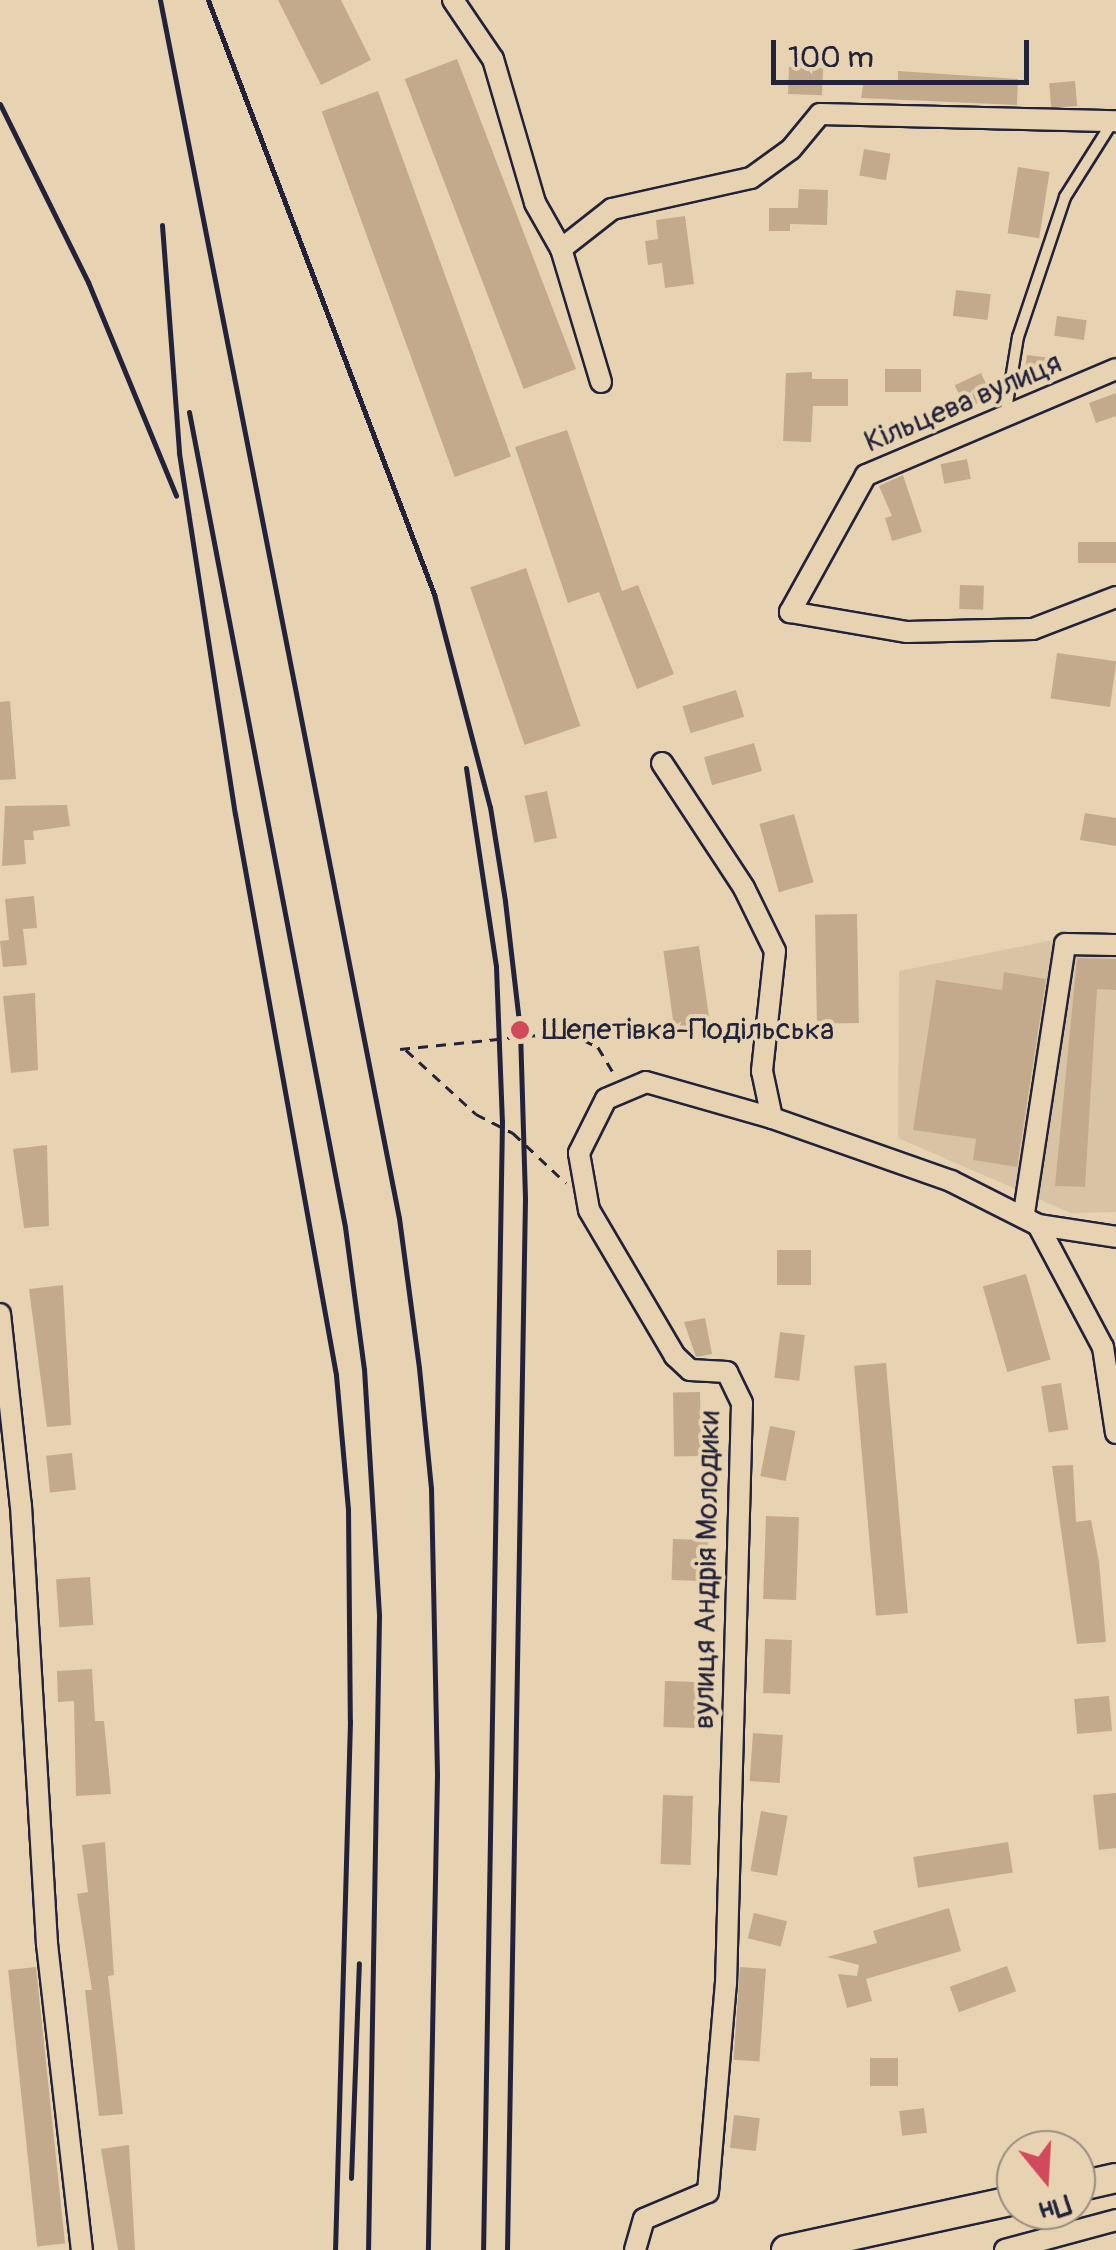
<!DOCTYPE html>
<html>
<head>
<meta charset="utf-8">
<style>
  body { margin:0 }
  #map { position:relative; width:1116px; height:2250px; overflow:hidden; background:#e7d3b1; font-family:Pangolin,sans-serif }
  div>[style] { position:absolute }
  .built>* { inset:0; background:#d8c4a4 }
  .building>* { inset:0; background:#c4aa8c; transform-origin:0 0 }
  .path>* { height:2.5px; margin-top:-1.25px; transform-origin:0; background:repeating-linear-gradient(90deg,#22223b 0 10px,transparent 0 18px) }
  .roads { filter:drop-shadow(2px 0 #22223b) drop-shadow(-2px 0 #22223b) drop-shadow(0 2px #22223b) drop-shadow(0 -2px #22223b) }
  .service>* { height:10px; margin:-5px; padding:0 5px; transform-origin:5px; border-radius:5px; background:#e7d3b1 }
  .minor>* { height:20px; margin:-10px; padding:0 10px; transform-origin:10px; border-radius:10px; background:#e7d3b1 }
  .secondary>* { height:28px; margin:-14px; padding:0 14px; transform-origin:14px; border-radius:14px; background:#e7d3b1 }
  .rail>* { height:5px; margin:-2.5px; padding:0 2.5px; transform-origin:2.5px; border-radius:2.5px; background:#22223b }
  .dots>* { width:28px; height:28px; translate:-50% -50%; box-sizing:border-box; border:5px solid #e7d3b1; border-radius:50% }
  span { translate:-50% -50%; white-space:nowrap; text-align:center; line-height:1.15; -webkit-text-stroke:8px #e7d3b1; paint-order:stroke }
  .street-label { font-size:30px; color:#22223b }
  .poi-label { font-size:30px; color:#22223b }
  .left { translate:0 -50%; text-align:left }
  .north { position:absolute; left:996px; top:2130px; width:100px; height:100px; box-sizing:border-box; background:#e7d3b1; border:2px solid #988c82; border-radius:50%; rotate:162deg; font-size:28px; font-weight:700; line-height:40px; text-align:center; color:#22223b }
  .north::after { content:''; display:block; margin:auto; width:35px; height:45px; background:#d1495b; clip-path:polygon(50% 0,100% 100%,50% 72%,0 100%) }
  .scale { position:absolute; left:771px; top:40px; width:258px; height:45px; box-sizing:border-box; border:5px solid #22223b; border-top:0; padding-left:12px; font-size:30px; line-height:35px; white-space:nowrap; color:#22223b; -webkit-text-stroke:8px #e7d3b1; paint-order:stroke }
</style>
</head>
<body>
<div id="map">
  <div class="built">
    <i style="clip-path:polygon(1063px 938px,1116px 939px,1116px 1212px,1071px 1213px,898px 1138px,899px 971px)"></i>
  </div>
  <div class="building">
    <i style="clip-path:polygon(278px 0,341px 0,371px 60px,321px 85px)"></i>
    <i style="left:457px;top:59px;width:332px;height:56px;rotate:69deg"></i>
    <i style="left:789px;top:67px;width:34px;height:27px;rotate:2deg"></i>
    <i style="clip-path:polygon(898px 71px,1018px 79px,1017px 105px,861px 98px,864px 80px,898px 85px)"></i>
    <i style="left:1075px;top:81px;width:25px;height:26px;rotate:85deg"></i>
    <i style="left:378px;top:91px;width:389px;height:60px;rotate:70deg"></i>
    <i style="left:864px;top:149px;width:27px;height:27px;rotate:10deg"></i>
    <i style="left:1018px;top:167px;width:32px;height:67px;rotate:9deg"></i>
    <i style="clip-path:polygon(799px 189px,828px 190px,827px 225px,790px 224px,790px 231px,769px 231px,769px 208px,798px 208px)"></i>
    <i style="clip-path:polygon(685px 216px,694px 284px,665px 288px,662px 263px,648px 265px,645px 241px,658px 239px,656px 220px)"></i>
    <i style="left:956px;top:290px;width:35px;height:26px;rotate:7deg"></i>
    <i style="left:1057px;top:316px;width:30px;height:20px;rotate:8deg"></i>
    <i style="left:1027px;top:355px;width:25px;height:22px;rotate:7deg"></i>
    <i style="left:921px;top:369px;width:23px;height:36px;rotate:90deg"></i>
    <i style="clip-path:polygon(812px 372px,812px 379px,848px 379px,848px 406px,813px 406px,811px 442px,783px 441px,786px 373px)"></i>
    <i style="left:981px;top:373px;width:26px;height:29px;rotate:65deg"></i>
    <i style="clip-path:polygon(1116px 393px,1116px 416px,1096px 423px,1089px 403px)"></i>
    <i style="clip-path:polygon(567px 430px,622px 591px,638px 585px,674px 674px,637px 689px,599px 592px,568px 603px,515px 447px)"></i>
    <i style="left:967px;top:459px;width:20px;height:27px;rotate:79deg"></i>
    <i style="clip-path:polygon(903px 475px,922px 532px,892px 541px,885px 518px,892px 516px,879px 486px)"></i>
    <i style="left:1116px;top:542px;width:21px;height:38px;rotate:90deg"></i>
    <i style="left:526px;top:568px;width:167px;height:59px;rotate:71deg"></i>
    <i style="left:960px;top:585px;width:24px;height:24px;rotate:2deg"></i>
    <i style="left:1057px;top:653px;width:60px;height:46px;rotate:8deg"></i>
    <i style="left:736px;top:690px;width:28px;height:56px;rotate:73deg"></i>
    <i style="clip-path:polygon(10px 701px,16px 779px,0 780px,0 702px)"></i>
    <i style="left:754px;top:743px;width:29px;height:52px;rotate:74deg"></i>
    <i style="left:547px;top:791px;width:48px;height:23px;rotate:78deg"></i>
    <i style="clip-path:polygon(67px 805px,70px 826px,33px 831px,34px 840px,24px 840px,26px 864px,2px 866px,5px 806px)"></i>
    <i style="clip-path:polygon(1085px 813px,1116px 818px,1116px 846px,1080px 840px)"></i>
    <i style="left:794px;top:814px;width:71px;height:36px;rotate:74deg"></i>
    <i style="clip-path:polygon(34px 896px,37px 928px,23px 929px,27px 965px,3px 967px,0 941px,9px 940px,5px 899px)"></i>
    <i style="left:857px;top:914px;width:109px;height:42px;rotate:89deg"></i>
    <i style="left:699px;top:946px;width:78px;height:36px;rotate:82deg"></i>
    <i style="clip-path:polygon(1077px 958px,1116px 959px,1116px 990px,1097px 989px,1085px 1187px,1055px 1186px)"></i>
    <i style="clip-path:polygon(1004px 972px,1046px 979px,1017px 1167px,973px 1160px,976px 1139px,913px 1130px,936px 980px,1002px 990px)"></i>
    <i style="clip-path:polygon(35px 993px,38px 1070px,11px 1073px,3px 996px)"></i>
    <i style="clip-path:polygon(47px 1145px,49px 1226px,24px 1228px,13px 1149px)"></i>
    <i style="left:811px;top:1250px;width:35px;height:34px;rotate:90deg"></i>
    <i style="left:1026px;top:1274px;width:89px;height:45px;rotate:74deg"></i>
    <i style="clip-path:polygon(63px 1285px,71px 1425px,47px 1427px,29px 1289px)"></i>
    <i style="clip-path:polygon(705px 1318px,712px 1354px,696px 1357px,684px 1322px)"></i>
    <i style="left:780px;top:1332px;width:25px;height:46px;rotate:7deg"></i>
    <i style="left:886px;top:1363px;width:251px;height:32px;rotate:85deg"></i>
    <i style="left:1061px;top:1383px;width:47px;height:20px;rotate:81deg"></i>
    <i style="left:700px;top:1392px;width:64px;height:27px;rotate:89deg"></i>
    <i style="left:770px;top:1426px;width:26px;height:51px;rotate:11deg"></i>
    <i style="left:72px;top:1453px;width:37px;height:26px;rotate:84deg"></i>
    <i style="clip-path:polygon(1073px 1465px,1076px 1522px,1091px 1520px,1099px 1562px,1106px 1642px,1077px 1644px,1052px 1466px)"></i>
    <i style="left:766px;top:1516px;width:33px;height:83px;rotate:2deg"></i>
    <i style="left:673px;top:1539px;width:35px;height:41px;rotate:2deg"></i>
    <i style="left:90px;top:1577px;width:48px;height:34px;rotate:86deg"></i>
    <i style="left:765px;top:1639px;width:27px;height:54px;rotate:2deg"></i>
    <i style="clip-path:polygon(92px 1669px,95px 1721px,104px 1721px,111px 1794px,76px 1796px,74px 1701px,58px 1702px,57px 1671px)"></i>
    <i style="left:665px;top:1681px;width:32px;height:46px;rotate:2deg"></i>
    <i style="left:1109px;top:1696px;width:35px;height:35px;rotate:85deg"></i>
    <i style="left:753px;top:1733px;width:30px;height:48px;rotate:4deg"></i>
    <i style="clip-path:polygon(1116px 1793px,1116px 1848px,1099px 1850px,1093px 1795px)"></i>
    <i style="left:663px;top:1795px;width:30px;height:69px;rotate:2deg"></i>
    <i style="left:761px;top:1811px;width:27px;height:61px;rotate:10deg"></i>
    <i style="clip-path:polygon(105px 1842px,114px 1975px,108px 1976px,123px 2114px,99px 2116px,85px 1990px,92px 1990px,77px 1894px,88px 1892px,82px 1845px)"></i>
    <i style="left:1008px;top:1842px;width:31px;height:96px;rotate:81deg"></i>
    <i style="clip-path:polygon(949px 1908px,961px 1951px,866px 1979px,872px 2001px,847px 2008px,838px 1974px,857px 1976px,859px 1965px,827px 1957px,877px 1943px,873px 1931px)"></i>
    <i style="left:754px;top:1913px;width:34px;height:26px;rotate:14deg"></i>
    <i style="left:1007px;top:1966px;width:27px;height:61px;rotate:70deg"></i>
    <i style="left:36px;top:1967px;width:278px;height:28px;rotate:84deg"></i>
    <i style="left:740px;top:1967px;width:26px;height:93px;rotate:4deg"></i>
    <i style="left:870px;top:2058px;width:28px;height:28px"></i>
    <i style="left:924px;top:2108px;width:25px;height:25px;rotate:83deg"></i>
    <i style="left:734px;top:2115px;width:26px;height:33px;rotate:7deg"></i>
    <i style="clip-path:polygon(129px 2145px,135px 2250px,118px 2250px,101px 2149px)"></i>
  </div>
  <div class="path">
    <i style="left:400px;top:1049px;width:168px;rotate:-5.8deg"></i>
    <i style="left:567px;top:1032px;width:34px;rotate:26deg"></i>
    <i style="left:598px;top:1047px;width:33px;rotate:59deg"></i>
    <i style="left:406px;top:1050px;width:95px;rotate:42.4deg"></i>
    <i style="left:476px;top:1114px;width:42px;rotate:27.2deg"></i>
    <i style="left:513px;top:1133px;width:73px;rotate:43.3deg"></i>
  </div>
  <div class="roads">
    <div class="service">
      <i style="left:1005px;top:416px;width:80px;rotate:-80.7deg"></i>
      <i style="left:1018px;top:337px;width:148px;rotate:-71.4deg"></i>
      <i style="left:1065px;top:197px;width:90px;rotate:-57.7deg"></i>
    </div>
    <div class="minor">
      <i style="left:453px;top:0;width:71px;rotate:55.9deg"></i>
      <i style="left:493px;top:59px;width:150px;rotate:73.7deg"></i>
      <i style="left:535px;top:203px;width:53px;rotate:60.5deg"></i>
      <i style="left:1116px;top:369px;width:272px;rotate:157deg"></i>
      <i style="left:866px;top:475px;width:157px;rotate:119deg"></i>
      <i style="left:790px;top:612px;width:119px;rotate:9.7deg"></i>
      <i style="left:907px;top:632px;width:126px;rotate:-1.4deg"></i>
      <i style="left:1033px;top:629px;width:89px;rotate:-21.1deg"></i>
      <i style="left:601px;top:382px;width:139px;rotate:-106.7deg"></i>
      <i style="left:561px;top:249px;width:65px;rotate:-38.1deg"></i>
      <i style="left:612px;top:209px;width:142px;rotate:-12.6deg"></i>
      <i style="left:751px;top:178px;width:49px;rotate:-35.9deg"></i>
      <i style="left:791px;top:149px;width:45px;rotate:-50.4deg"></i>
      <i style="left:820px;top:114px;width:296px;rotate:1.4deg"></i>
      <i style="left:662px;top:763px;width:149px;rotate:56.7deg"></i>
      <i style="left:744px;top:888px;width:70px;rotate:63.8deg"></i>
      <i style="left:775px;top:951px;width:121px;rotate:96.2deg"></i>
      <i style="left:762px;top:1071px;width:48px;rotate:78deg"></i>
      <i style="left:772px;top:1118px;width:190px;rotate:19.4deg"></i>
      <i style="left:951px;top:1181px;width:97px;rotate:26.8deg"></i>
      <i style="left:1038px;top:1225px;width:138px;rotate:62deg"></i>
      <i style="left:1103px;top:1347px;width:87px;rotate:81.4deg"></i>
      <i style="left:1024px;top:1213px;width:272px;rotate:-81.3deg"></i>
      <i style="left:1065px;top:944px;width:51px;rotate:1.1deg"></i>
      <i style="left:1038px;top:1225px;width:79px;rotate:8.7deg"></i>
      <i style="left:0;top:1314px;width:193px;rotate:83.8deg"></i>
      <i style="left:21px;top:1506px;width:439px;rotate:86.6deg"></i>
      <i style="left:47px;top:1944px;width:308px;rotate:83.5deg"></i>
      <i style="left:635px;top:2250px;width:32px;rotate:-74deg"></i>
      <i style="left:644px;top:2219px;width:69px;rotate:-22.9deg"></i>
      <i style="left:708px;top:2192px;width:209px;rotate:-85.1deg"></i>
      <i style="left:726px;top:1984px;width:581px;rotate:-88.42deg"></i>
      <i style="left:742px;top:1403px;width:34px;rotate:-116deg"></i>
      <i style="left:727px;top:1372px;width:37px;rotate:-177deg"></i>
      <i style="left:690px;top:1370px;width:21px;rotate:-137deg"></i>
      <i style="left:675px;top:1356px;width:169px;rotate:-120.5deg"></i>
      <i style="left:589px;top:1210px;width:58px;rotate:-100deg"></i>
      <i style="left:579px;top:1153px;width:60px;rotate:-63.4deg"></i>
      <i style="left:606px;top:1099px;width:43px;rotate:-23deg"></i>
      <i style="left:646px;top:1082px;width:131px;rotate:15.9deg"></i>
      <i style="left:1005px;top:2250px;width:115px;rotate:-15.1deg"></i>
    </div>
    <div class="secondary">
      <i style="left:1076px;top:2187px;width:41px;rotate:-12.7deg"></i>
      <i style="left:786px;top:2250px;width:235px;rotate:-12.3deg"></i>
    </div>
  </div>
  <div class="rail">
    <i style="left:160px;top:0;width:1241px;rotate:78.9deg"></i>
    <i style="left:399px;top:1218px;width:151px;rotate:82.4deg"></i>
    <i style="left:419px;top:1368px;width:121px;rotate:84.3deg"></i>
    <i style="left:431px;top:1488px;width:287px;rotate:88.8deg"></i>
    <i style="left:437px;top:1775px;width:475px;rotate:91.1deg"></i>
    <i style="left:208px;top:0;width:636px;rotate:69.17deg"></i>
    <i style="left:434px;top:594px;width:220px;rotate:75.3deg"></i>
    <i style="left:490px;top:807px;width:95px;rotate:80.9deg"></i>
    <i style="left:505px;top:901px;width:130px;rotate:83.4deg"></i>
    <i style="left:520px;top:1030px;width:168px;rotate:88.3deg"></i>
    <i style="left:525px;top:1198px;width:1052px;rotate:90.98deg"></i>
    <i style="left:0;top:104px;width:199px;rotate:63.7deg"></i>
    <i style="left:88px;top:282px;width:231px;rotate:67.6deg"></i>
    <i style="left:162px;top:225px;width:229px;rotate:85.7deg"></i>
    <i style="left:179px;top:453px;width:365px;rotate:81.2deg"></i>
    <i style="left:235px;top:814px;width:570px;rotate:79.79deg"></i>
    <i style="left:336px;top:1375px;width:135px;rotate:84.9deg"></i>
    <i style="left:348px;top:1509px;width:212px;rotate:89.5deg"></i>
    <i style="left:350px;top:1721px;width:529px;rotate:91.62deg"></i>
    <i style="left:189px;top:412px;width:830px;rotate:79.16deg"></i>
    <i style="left:345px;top:1227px;width:143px;rotate:82.4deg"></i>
    <i style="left:364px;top:1369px;width:247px;rotate:86.5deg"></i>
    <i style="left:379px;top:1616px;width:634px;rotate:90.99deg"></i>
    <i style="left:466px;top:768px;width:201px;rotate:81.4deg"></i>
    <i style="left:496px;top:967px;width:154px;rotate:87.8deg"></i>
    <i style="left:502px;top:1121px;width:1129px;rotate:90.96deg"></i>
    <i style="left:351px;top:2178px;width:215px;rotate:-87.9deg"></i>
  </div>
  <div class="dots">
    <i style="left:520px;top:1030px;background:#d1495b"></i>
  </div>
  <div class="street-label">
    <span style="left:963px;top:403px;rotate:-23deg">Кільцева вулиця</span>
    <span style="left:707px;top:1570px;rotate:-89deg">вулиця Андрія Молодики</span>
  </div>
  <div class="poi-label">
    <span class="left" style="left:542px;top:1030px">Шепетівка-Подільська</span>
  </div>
  <div class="north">Пн</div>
  <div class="scale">100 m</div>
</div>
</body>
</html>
